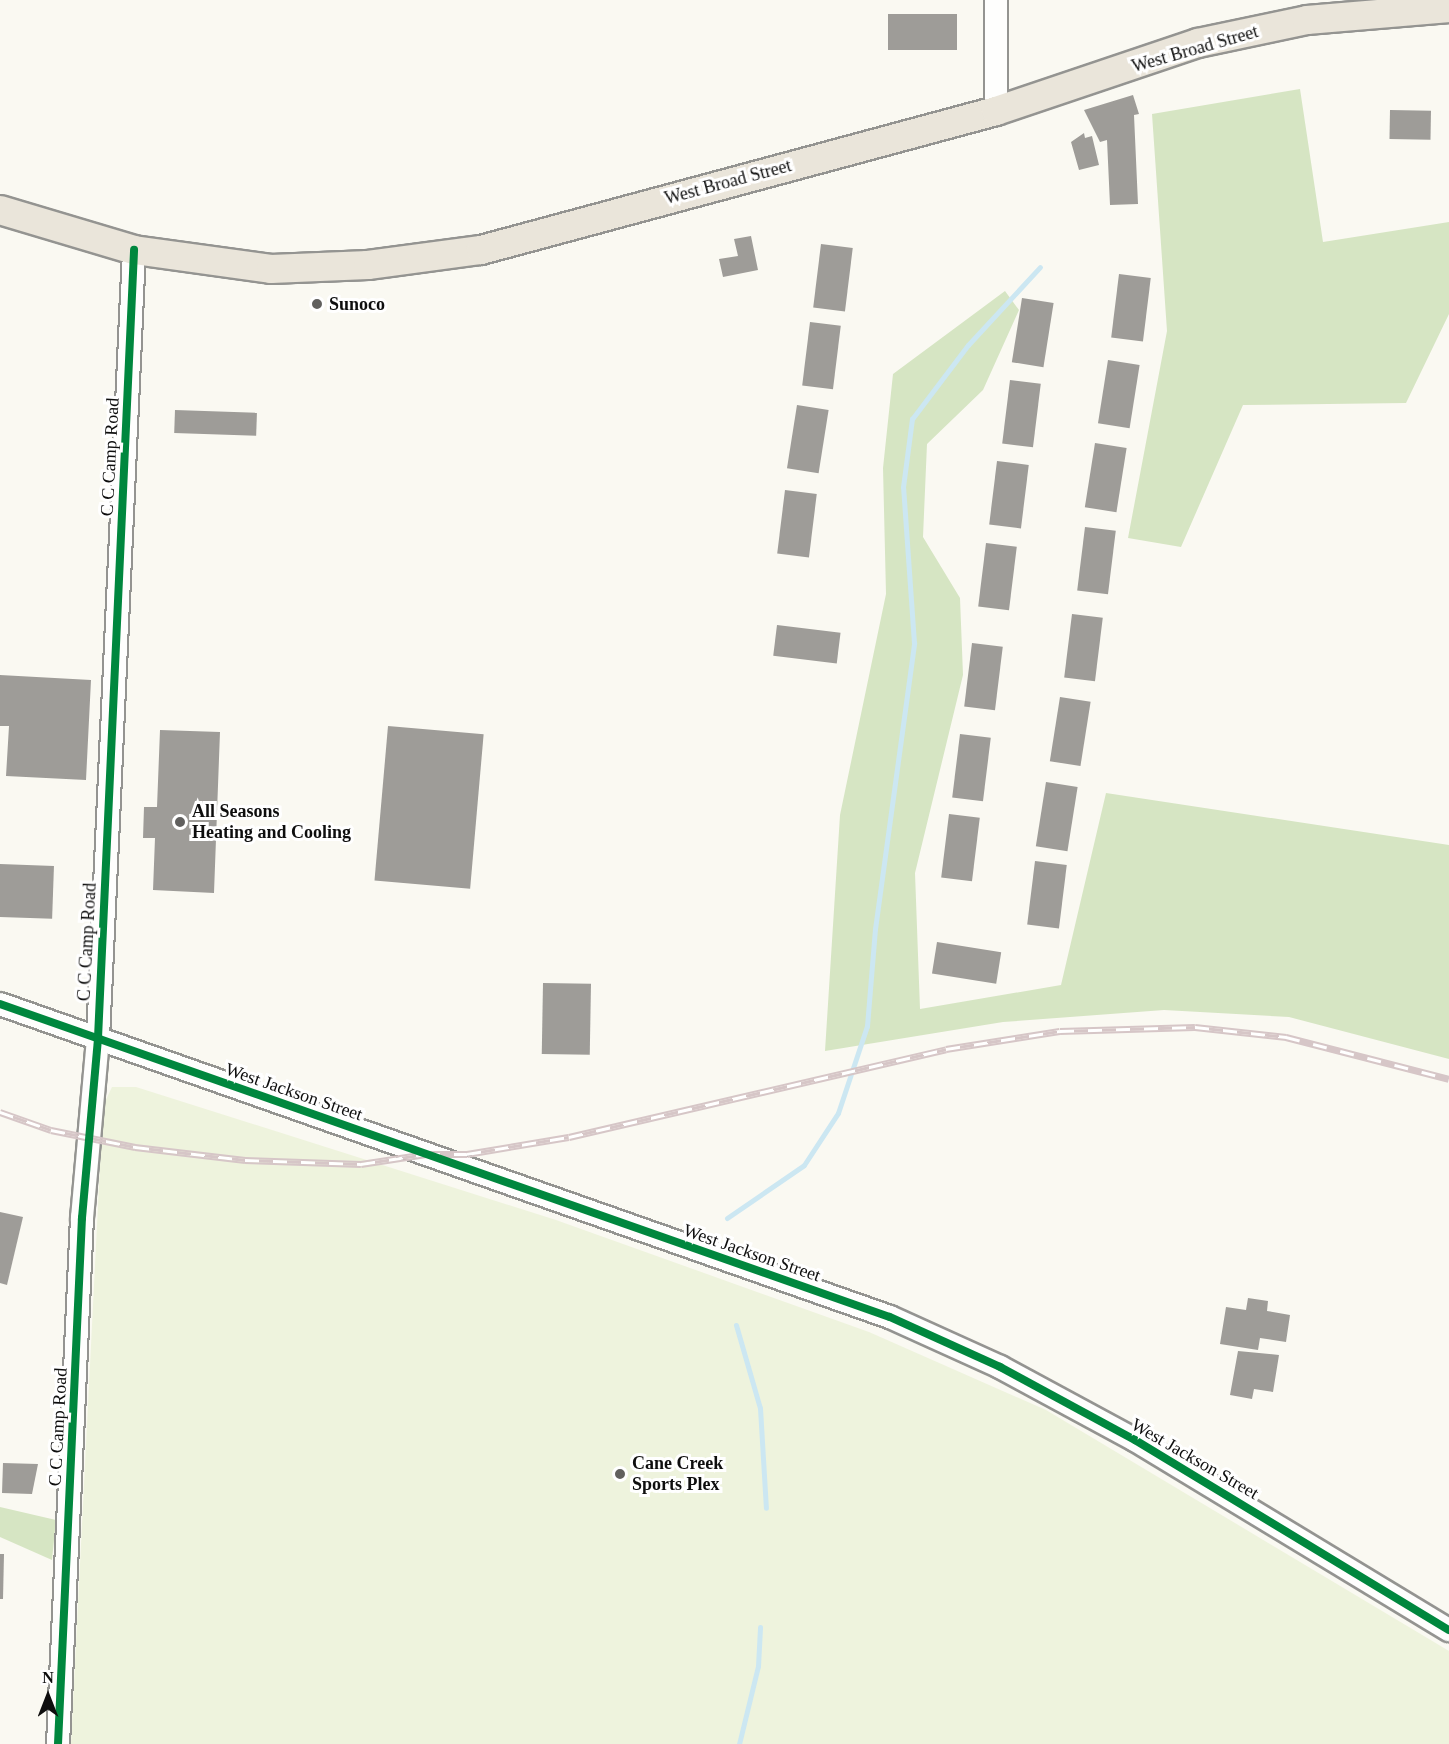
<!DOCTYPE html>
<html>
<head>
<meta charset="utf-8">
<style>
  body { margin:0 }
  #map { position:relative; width:1449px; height:1744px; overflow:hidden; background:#faf9f2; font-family:Georgia,serif }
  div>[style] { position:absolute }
  .forest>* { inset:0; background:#d6e5c3 }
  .pitch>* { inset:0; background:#eef3dd }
  .stream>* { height:5px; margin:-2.5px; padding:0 2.5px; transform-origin:2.5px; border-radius:2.5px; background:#cce7f2 }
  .building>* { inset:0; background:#9e9c98; transform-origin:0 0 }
  .roads { filter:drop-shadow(2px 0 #949491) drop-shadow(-2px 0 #949491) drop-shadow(0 2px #949491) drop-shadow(0 -2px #949491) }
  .minor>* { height:22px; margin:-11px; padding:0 11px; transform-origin:11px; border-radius:11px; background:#fefefd }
  .major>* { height:28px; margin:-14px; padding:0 14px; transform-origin:14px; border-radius:14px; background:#eae5da }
  .rail>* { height:7px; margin-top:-3.5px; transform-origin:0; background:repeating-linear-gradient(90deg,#fff 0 14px,#d6c6c7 0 28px); box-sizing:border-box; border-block:2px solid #d6c6c7 }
  .cycleway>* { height:8px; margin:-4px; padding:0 4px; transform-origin:4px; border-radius:4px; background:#00873e }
  .dots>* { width:16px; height:16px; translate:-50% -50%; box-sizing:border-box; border:3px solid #fff; border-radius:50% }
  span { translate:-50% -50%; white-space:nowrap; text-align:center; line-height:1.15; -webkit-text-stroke:6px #fff; paint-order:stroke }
  .street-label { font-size:18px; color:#0e0e0e }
  .poi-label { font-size:18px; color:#0e0e0e; font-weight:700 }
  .left { translate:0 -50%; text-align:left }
  .north { position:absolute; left:18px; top:1666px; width:60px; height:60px; -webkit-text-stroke:4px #fff; paint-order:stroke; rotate:0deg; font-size:16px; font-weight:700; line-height:24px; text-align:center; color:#0e0e0e }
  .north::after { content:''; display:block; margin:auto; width:21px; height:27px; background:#0e0e0e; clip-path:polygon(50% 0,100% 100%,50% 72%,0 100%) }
</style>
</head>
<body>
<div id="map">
  <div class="forest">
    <i style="clip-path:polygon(1300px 89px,1323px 242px,1449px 222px,1449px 314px,1406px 403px,1243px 405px,1181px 547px,1128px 538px,1167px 331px,1152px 114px)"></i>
    <i style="clip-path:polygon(1005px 291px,1019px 310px,983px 390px,927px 444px,923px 537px,960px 598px,963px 675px,915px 873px,920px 1009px,1061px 985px,1106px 793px,1449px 845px,1449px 1059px,1289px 1017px,1164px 1010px,1003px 1022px,825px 1051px,840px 815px,886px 594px,883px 468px,893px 374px)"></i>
    <i style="clip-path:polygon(0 1507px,56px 1520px,52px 1560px,0 1537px)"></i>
  </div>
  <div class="pitch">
    <i style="clip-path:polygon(112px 1087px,136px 1087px,556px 1220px,869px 1332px,1046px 1410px,1449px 1651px,1449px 1744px,71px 1744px,103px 1106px)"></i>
  </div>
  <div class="stream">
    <i style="left:727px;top:1218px;width:93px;rotate:-34.5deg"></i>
    <i style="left:804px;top:1165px;width:62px;rotate:-56.8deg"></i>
    <i style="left:838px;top:1113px;width:92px;rotate:-71.6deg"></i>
    <i style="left:867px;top:1026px;width:97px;rotate:-85.3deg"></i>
    <i style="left:875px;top:929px;width:289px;rotate:-82.2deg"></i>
    <i style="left:914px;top:643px;width:156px;rotate:-94deg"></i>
    <i style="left:903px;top:487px;width:69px;rotate:-82.5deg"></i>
    <i style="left:912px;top:419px;width:93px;rotate:-52.9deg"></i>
    <i style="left:968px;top:345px;width:106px;rotate:-47.3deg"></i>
    <i style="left:736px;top:1325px;width:86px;rotate:73.9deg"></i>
    <i style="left:760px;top:1408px;width:100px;rotate:86.6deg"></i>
    <i style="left:739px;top:1744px;width:80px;rotate:-76.3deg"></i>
    <i style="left:758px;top:1666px;width:39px;rotate:-87deg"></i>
  </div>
  <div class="building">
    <i style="left:957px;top:14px;width:36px;height:69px;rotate:90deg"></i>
    <i style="clip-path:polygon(1133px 95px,1139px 114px,1134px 115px,1138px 204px,1110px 205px,1107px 140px,1100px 142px,1084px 110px)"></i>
    <i style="left:1390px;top:110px;width:41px;height:29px;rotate:1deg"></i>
    <i style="clip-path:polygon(1084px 133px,1085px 138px,1092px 136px,1099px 165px,1079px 170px,1071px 142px)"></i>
    <i style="clip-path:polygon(751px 236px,758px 270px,723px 277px,719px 259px,738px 256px,734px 239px)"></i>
    <i style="left:821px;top:244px;width:32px;height:64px;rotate:7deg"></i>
    <i style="left:1119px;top:274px;width:32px;height:64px;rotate:7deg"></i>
    <i style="left:1022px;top:298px;width:32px;height:65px;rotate:9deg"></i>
    <i style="left:810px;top:322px;width:31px;height:64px;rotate:7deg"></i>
    <i style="left:1108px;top:360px;width:32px;height:64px;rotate:9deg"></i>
    <i style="left:1010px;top:380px;width:31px;height:64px;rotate:7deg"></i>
    <i style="left:797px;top:405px;width:32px;height:64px;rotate:9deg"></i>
    <i style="left:175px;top:410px;width:82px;height:23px;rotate:2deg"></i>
    <i style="left:1095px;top:443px;width:32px;height:65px;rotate:9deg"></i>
    <i style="left:997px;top:461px;width:32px;height:64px;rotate:7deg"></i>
    <i style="left:785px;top:490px;width:32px;height:64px;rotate:7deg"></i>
    <i style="left:1085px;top:527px;width:31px;height:64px;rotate:7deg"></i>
    <i style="left:986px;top:543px;width:31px;height:64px;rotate:7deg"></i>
    <i style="left:1072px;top:614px;width:31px;height:64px;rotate:7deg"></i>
    <i style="left:777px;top:625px;width:64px;height:31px;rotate:7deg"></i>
    <i style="left:972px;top:643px;width:31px;height:64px;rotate:7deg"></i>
    <i style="clip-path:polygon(0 675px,91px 680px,86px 780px,6px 776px,9px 726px,0 726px)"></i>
    <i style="left:1060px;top:697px;width:31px;height:65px;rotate:9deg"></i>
    <i style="left:388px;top:726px;width:96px;height:155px;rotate:5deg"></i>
    <i style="clip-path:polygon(160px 730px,220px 732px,214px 893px,153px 890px,155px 838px,143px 838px,144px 807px,157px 807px)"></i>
    <i style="left:960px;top:734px;width:31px;height:64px;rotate:7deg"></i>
    <i style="left:1046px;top:782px;width:32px;height:65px;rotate:9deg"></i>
    <i style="left:949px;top:814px;width:31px;height:64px;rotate:7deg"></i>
    <i style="left:1035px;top:861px;width:32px;height:64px;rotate:7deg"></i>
    <i style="left:0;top:864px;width:54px;height:53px;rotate:2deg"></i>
    <i style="left:937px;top:942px;width:65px;height:32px;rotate:9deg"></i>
    <i style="left:543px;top:983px;width:48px;height:71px;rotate:1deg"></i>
    <i style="clip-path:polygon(0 1212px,23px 1217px,7px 1285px,0 1283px)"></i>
    <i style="clip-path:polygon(1248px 1298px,1268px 1301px,1267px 1311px,1290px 1315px,1286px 1342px,1260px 1338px,1258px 1350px,1220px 1344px,1226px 1307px,1246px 1310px)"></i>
    <i style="clip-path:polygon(1238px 1351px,1279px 1355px,1273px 1392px,1254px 1389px,1252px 1399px,1230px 1395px)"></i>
    <i style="clip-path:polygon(3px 1463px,38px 1464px,32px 1494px,2px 1493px)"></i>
    <i style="clip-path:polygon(0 1554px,4px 1554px,3px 1599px,0 1599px)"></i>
  </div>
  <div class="roads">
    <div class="minor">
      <i style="left:996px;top:111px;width:111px;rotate:-90deg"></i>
      <i style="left:0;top:1004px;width:943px;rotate:19.38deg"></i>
      <i style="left:890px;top:1317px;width:121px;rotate:24.4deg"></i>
      <i style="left:1000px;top:1367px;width:153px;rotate:28.4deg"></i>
      <i style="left:1135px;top:1440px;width:367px;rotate:31.2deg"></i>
      <i style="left:58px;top:1744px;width:527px;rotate:-87.39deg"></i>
      <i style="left:82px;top:1218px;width:181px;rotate:-84.9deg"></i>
      <i style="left:98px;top:1038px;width:789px;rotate:-87.38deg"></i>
    </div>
    <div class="major">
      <i style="left:0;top:210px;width:140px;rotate:16.6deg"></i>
      <i style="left:134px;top:250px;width:138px;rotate:7.9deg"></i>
      <i style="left:271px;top:269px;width:97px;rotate:-2.4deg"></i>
      <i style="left:368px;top:265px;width:114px;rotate:-7.6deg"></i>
      <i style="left:481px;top:250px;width:533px;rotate:-15.1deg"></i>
      <i style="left:996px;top:111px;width:213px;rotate:-18.6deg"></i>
      <i style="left:1198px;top:43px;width:111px;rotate:-11.9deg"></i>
      <i style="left:1307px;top:20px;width:143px;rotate:-4.8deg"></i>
    </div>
  </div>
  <div class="rail">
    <i style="left:0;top:1112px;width:54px;rotate:19.4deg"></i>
    <i style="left:51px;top:1130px;width:86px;rotate:11.4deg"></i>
    <i style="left:135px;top:1147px;width:111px;rotate:6.7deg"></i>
    <i style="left:245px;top:1160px;width:116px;rotate:2deg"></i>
    <i style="left:361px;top:1164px;width:66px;rotate:-8.7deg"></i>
    <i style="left:426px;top:1154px;width:41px"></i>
    <i style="left:467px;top:1154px;width:103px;rotate:-9.5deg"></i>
    <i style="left:569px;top:1137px;width:387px;rotate:-13.1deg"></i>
    <i style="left:946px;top:1049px;width:115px;rotate:-9deg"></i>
    <i style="left:1060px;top:1031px;width:135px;rotate:-1.7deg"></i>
    <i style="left:1195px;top:1027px;width:92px;rotate:6.3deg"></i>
    <i style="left:1286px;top:1037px;width:168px;rotate:14.4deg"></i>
  </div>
  <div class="cycleway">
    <i style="left:0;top:1004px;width:943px;rotate:19.38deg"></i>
    <i style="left:890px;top:1317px;width:121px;rotate:24.4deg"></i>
    <i style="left:1000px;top:1367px;width:153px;rotate:28.4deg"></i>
    <i style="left:1135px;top:1440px;width:367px;rotate:31.2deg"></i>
    <i style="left:58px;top:1744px;width:527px;rotate:-87.39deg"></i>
    <i style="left:82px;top:1218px;width:181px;rotate:-84.9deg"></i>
    <i style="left:98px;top:1038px;width:789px;rotate:-87.38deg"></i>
  </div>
  <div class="dots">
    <i style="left:317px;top:304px;background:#61605e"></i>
    <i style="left:180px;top:822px;background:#61605e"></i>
    <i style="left:620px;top:1474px;background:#61605e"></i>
  </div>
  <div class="street-label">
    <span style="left:1195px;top:49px;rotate:-16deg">West Broad Street</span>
    <span style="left:728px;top:182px;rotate:-15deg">West Broad Street</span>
    <span style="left:110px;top:457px;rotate:-87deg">C C Camp Road</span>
    <span style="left:87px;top:942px;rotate:-87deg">C C Camp Road</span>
    <span style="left:294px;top:1092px;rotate:19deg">West Jackson Street</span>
    <span style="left:752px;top:1253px;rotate:19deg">West Jackson Street</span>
    <span style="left:58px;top:1427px;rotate:-87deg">C C Camp Road</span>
    <span style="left:1195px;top:1459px;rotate:30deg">West Jackson Street</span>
  </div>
  <div class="poi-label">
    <span class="left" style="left:329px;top:304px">Sunoco</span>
    <span class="left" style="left:192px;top:822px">All Seasons<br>Heating and Cooling</span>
    <span class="left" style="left:632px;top:1474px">Cane Creek<br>Sports Plex</span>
  </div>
  <div class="north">N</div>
</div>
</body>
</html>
